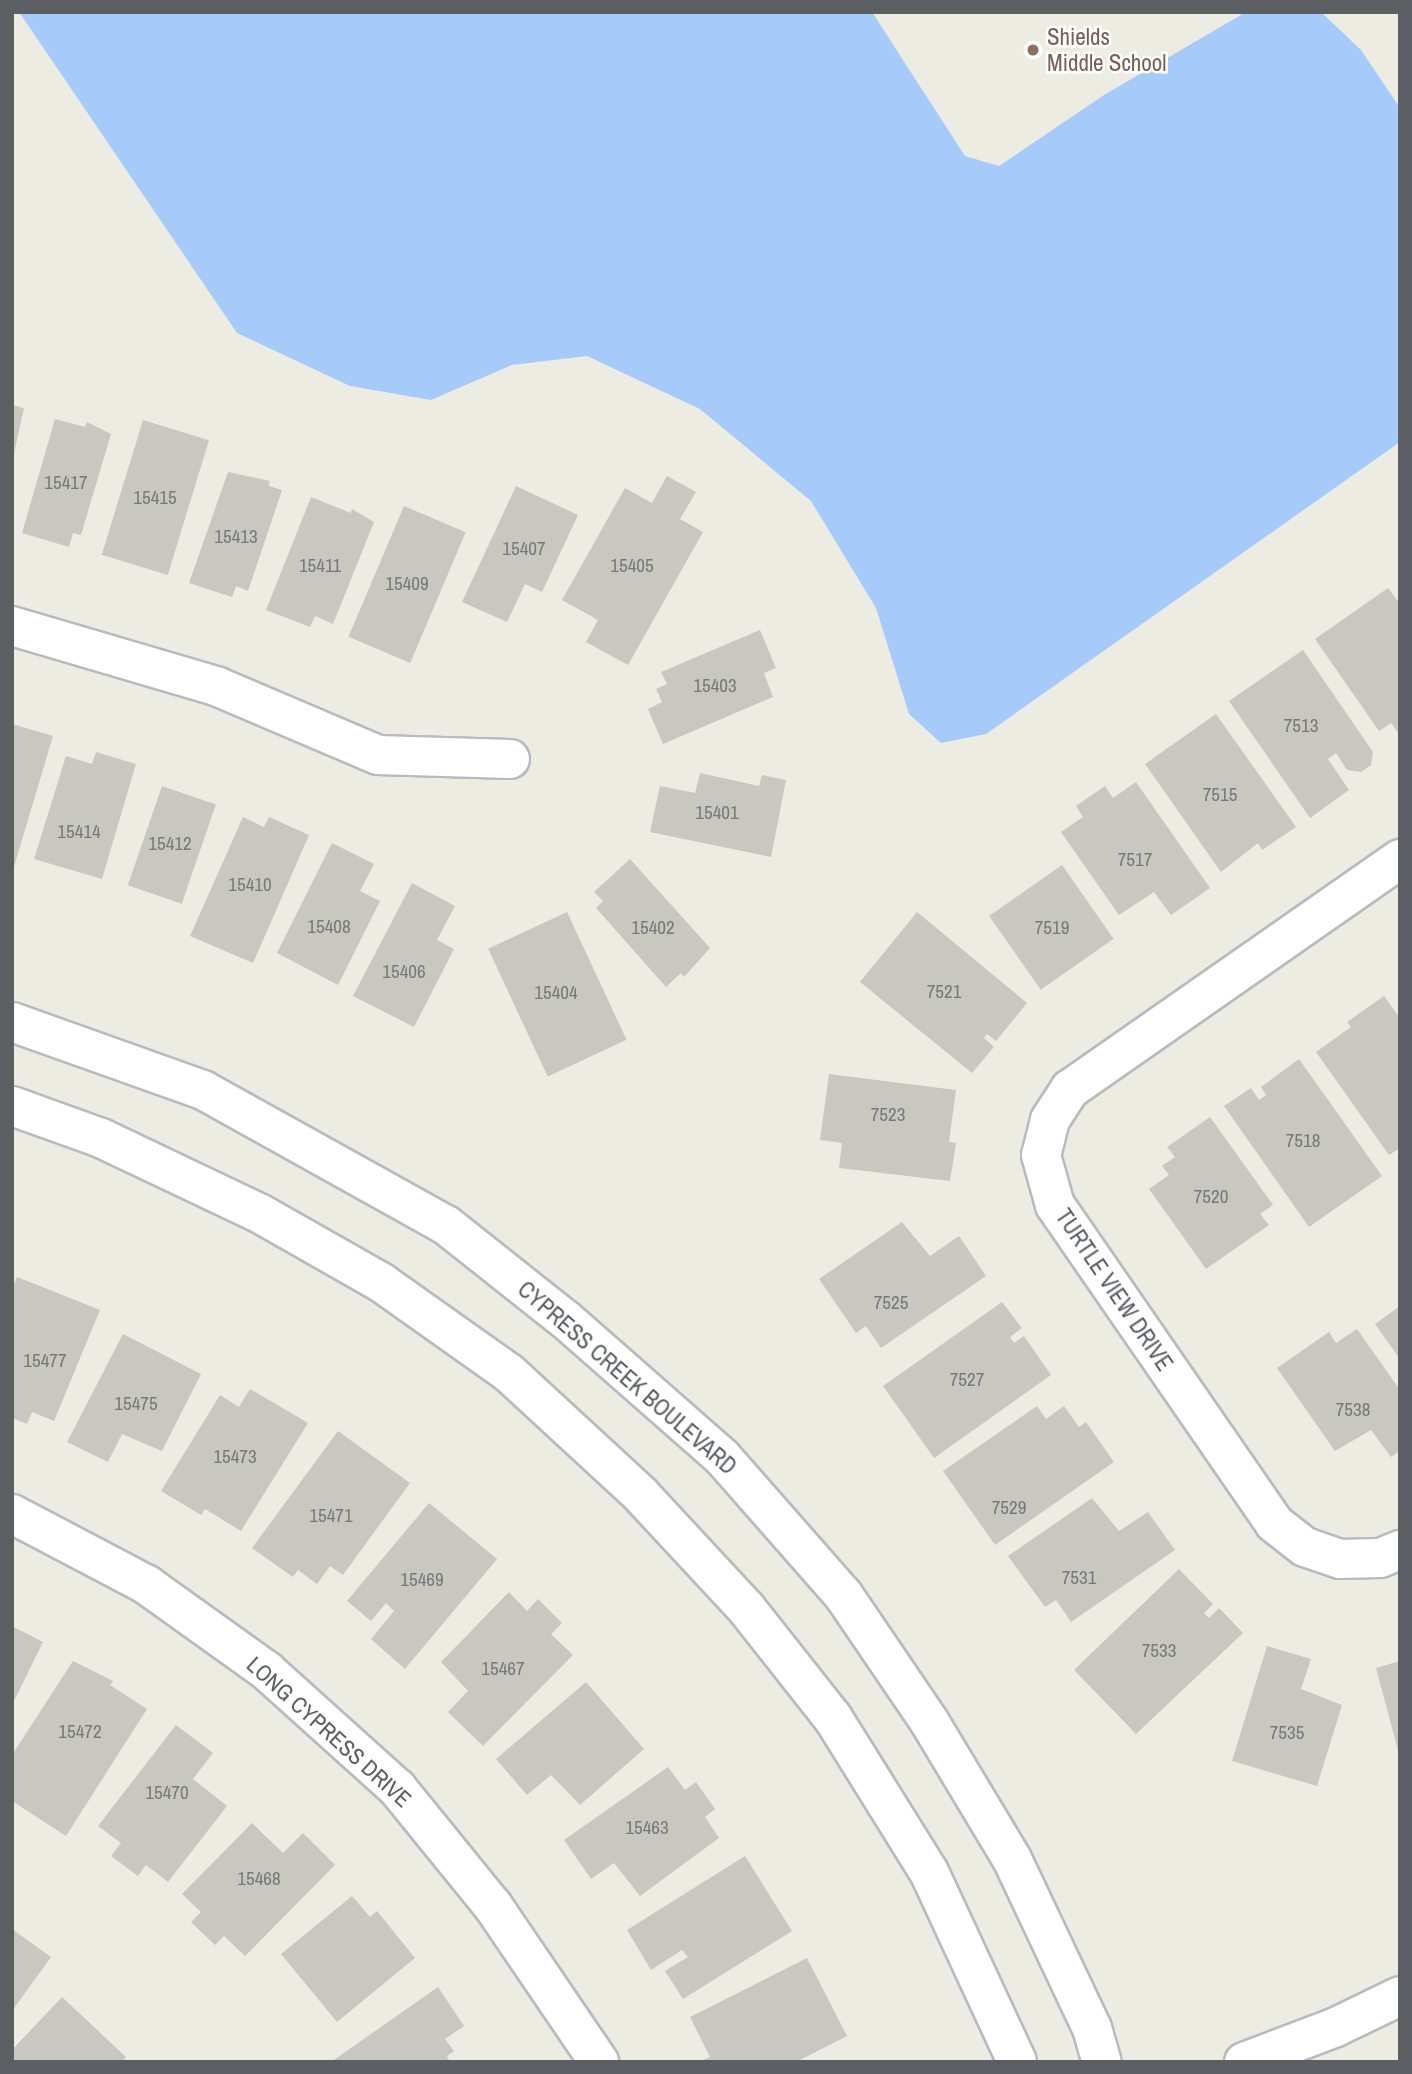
<!DOCTYPE html>
<html>
<head>
<meta charset="utf-8">
<style>
  body { margin:0 }
  #map { position:relative; width:1412px; height:2074px; overflow:hidden; background:#edece3; font-family:"Archivo Narrow",sans-serif }
  div>[style] { position:absolute }
  .water>* { inset:0; background:#a6cafa }
  .building>* { inset:0; background:#c8c7c0; transform-origin:0 0 }
  .roads { filter:drop-shadow(2px 0 #b8babf) drop-shadow(-2px 0 #b8babf) drop-shadow(0 2px #b8babf) drop-shadow(0 -2px #b8babf) }
  .minor>* { height:38px; margin:-19px; padding:0 19px; transform-origin:19px; border-radius:19px; background:#fff }
  .dots>* { width:19px; height:19px; translate:-50% -50%; box-sizing:border-box; border:4px solid #fff; border-radius:50% }
  span { translate:-50% -50%; white-space:nowrap; text-align:center; line-height:1.15; -webkit-text-stroke:5px #fff; paint-order:stroke }
  .number-label { font-size:19px; color:#76787a }
  .number-label span { -webkit-text-stroke-width:0 }
  .education-label { font-size:23px; color:#785e54 }
  .left { translate:0 -50%; text-align:left }
  .street-label { font-size:23px; color:#5b5e63 }
  .frame { position:absolute; inset:0; border:14px solid #5b5e63; pointer-events:none }
</style>
</head>
<body>
<div id="map">
  <div class="water">
    <i style="clip-path:polygon(19px 12px,872px 12px,965px 156px,999px 166px,1104px 95px,1246px 12px,1321px 12px,1361px 50px,1400px 108px,1400px 442px,986px 734px,941px 743px,909px 714px,876px 608px,811px 501px,700px 409px,587px 356px,512px 365px,431px 400px,350px 386px,237px 333px)"></i>
  </div>
  <div class="building">
    <i style="clip-path:polygon(12px 405px,24px 408px,13px 458px,12px 457px)"></i>
    <i style="clip-path:polygon(55px 419px,85px 427px,87px 422px,111px 434px,81px 535px,73px 533px,69px 547px,22px 533px)"></i>
    <i style="left:143px;top:420px;width:69px;height:141px;rotate:17deg"></i>
    <i style="clip-path:polygon(228px 472px,270px 481px,269px 486px,282px 490px,248px 591px,236px 586px,232px 597px,189px 583px)"></i>
    <i style="clip-path:polygon(667px 476px,696px 492px,680px 519px,703px 532px,628px 665px,586px 642px,598px 620px,562px 600px,625px 488px,652px 503px)"></i>
    <i style="clip-path:polygon(516px 486px,578px 515px,542px 592px,525px 584px,507px 622px,462px 602px)"></i>
    <i style="clip-path:polygon(311px 497px,351px 513px,352px 509px,374px 522px,333px 624px,315px 616px,310px 627px,266px 610px)"></i>
    <i style="left:404px;top:506px;width:67px;height:142px;rotate:23deg"></i>
    <i style="clip-path:polygon(1388px 588px,1400px 604px,1400px 735px,1391px 723px,1379px 731px,1315px 639px)"></i>
    <i style="clip-path:polygon(760px 630px,776px 668px,764px 673px,773px 697px,663px 744px,648px 709px,662px 702px,656px 689px,667px 684px,661px 672px)"></i>
    <i style="clip-path:polygon(1303px 650px,1373px 752px,1371px 765px,1361px 772px,1347px 770px,1336px 753px,1328px 759px,1349px 790px,1310px 818px,1229px 701px)"></i>
    <i style="clip-path:polygon(1216px 714px,1296px 827px,1262px 850px,1258px 843px,1221px 872px,1145px 764px)"></i>
    <i style="clip-path:polygon(12px 724px,53px 736px,13px 870px,12px 870px)"></i>
    <i style="clip-path:polygon(96px 752px,136px 764px,102px 879px,34px 859px,66px 756px,92px 764px)"></i>
    <i style="clip-path:polygon(700px 773px,759px 786px,762px 775px,786px 780px,771px 857px,650px 832px,660px 786px,695px 793px)"></i>
    <i style="clip-path:polygon(1136px 782px,1210px 888px,1171px 915px,1154px 892px,1119px 915px,1061px 832px,1083px 817px,1076px 806px,1105px 786px,1113px 798px)"></i>
    <i style="left:162px;top:786px;width:57px;height:105px;rotate:19deg"></i>
    <i style="clip-path:polygon(243px 817px,264px 827px,269px 817px,309px 835px,253px 963px,190px 936px)"></i>
    <i style="clip-path:polygon(332px 843px,374px 864px,360px 891px,380px 901px,338px 985px,277px 953px)"></i>
    <i style="clip-path:polygon(630px 859px,710px 948px,684px 977px,681px 973px,666px 987px,596px 908px,603px 901px,594px 892px)"></i>
    <i style="left:1062px;top:865px;width:90px;height:89px;rotate:55deg"></i>
    <i style="clip-path:polygon(412px 883px,455px 906px,437px 940px,454px 949px,414px 1027px,353px 996px)"></i>
    <i style="left:567px;top:912px;width:141px;height:87px;rotate:65deg"></i>
    <i style="clip-path:polygon(917px 912px,1027px 1003px,996px 1041px,987px 1034px,984px 1038px,994px 1047px,972px 1073px,860px 982px)"></i>
    <i style="clip-path:polygon(1384px 996px,1400px 1018px,1400px 1148px,1389px 1155px,1316px 1052px,1351px 1027px,1347px 1022px)"></i>
    <i style="clip-path:polygon(1299px 1059px,1382px 1176px,1309px 1227px,1224px 1106px,1251px 1088px,1259px 1100px,1266px 1095px,1261px 1087px)"></i>
    <i style="clip-path:polygon(829px 1074px,956px 1090px,949px 1142px,956px 1143px,950px 1181px,839px 1168px,842px 1143px,820px 1140px)"></i>
    <i style="clip-path:polygon(1210px 1117px,1273px 1205px,1260px 1214px,1269px 1225px,1206px 1269px,1149px 1189px,1169px 1175px,1162px 1166px,1175px 1157px,1167px 1147px)"></i>
    <i style="clip-path:polygon(902px 1222px,930px 1256px,959px 1236px,986px 1276px,881px 1348px,866px 1326px,856px 1333px,819px 1279px)"></i>
    <i style="clip-path:polygon(17px 1277px,100px 1310px,54px 1421px,32px 1412px,27px 1424px,12px 1418px,12px 1289px)"></i>
    <i style="clip-path:polygon(1002px 1302px,1022px 1328px,1010px 1337px,1014px 1343px,1024px 1336px,1051px 1375px,934px 1458px,883px 1386px)"></i>
    <i style="clip-path:polygon(1400px 1306px,1400px 1359px,1375px 1324px)"></i>
    <i style="clip-path:polygon(1357px 1329px,1400px 1390px,1400px 1451px,1391px 1457px,1371px 1430px,1335px 1451px,1277px 1368px,1329px 1332px,1336px 1343px)"></i>
    <i style="clip-path:polygon(123px 1334px,201px 1374px,162px 1451px,122px 1434px,108px 1462px,67px 1442px)"></i>
    <i style="clip-path:polygon(250px 1389px,308px 1423px,241px 1531px,205px 1509px,201px 1515px,161px 1491px,220px 1395px,239px 1407px)"></i>
    <i style="clip-path:polygon(1037px 1406px,1046px 1419px,1064px 1406px,1079px 1427px,1086px 1422px,1114px 1462px,995px 1545px,943px 1471px)"></i>
    <i style="clip-path:polygon(338px 1431px,410px 1483px,343px 1575px,330px 1566px,317px 1584px,298px 1570px,293px 1577px,252px 1548px)"></i>
    <i style="clip-path:polygon(1092px 1498px,1119px 1531px,1148px 1512px,1175px 1550px,1071px 1622px,1056px 1600px,1045px 1607px,1008px 1556px)"></i>
    <i style="clip-path:polygon(429px 1503px,497px 1559px,405px 1669px,371px 1639px,394px 1611px,386px 1603px,371px 1621px,347px 1601px)"></i>
    <i style="clip-path:polygon(1179px 1569px,1213px 1604px,1204px 1613px,1209px 1618px,1219px 1608px,1243px 1633px,1136px 1734px,1074px 1670px)"></i>
    <i style="clip-path:polygon(509px 1592px,527px 1611px,538px 1599px,562px 1623px,551px 1634px,573px 1655px,483px 1746px,448px 1712px,468px 1691px,441px 1662px)"></i>
    <i style="clip-path:polygon(12px 1626px,43px 1642px,12px 1705px)"></i>
    <i style="clip-path:polygon(1267px 1646px,1311px 1659px,1301px 1689px,1342px 1705px,1317px 1786px,1232px 1761px)"></i>
    <i style="clip-path:polygon(73px 1661px,113px 1681px,110px 1685px,147px 1709px,66px 1836px,12px 1801px,12px 1755px)"></i>
    <i style="clip-path:polygon(1400px 1661px,1400px 1754px,1399px 1754px,1376px 1668px)"></i>
    <i style="clip-path:polygon(586px 1682px,644px 1749px,580px 1805px,551px 1775px,527px 1795px,496px 1759px)"></i>
    <i style="clip-path:polygon(176px 1725px,213px 1753px,193px 1779px,227px 1806px,168px 1882px,146px 1865px,138px 1876px,111px 1856px,121px 1843px,98px 1826px)"></i>
    <i style="clip-path:polygon(668px 1767px,685px 1790px,696px 1782px,715px 1809px,705px 1817px,719px 1838px,640px 1896px,614px 1863px,591px 1879px,564px 1840px)"></i>
    <i style="clip-path:polygon(252px 1823px,283px 1853px,303px 1833px,335px 1865px,245px 1956px,224px 1936px,215px 1945px,191px 1922px,201px 1912px,182px 1894px)"></i>
    <i style="clip-path:polygon(745px 1856px,792px 1931px,683px 1999px,665px 1971px,688px 1957px,682px 1950px,651px 1970px,627px 1930px)"></i>
    <i style="clip-path:polygon(352px 1896px,370px 1917px,377px 1911px,415px 1958px,337px 2022px,281px 1954px)"></i>
    <i style="clip-path:polygon(12px 1929px,51px 1957px,12px 2011px)"></i>
    <i style="clip-path:polygon(807px 1958px,847px 2036px,796px 2062px,698px 2062px,710px 2057px,690px 2017px)"></i>
    <i style="clip-path:polygon(438px 1987px,464px 2026px,445px 2039px,454px 2051px,447px 2056px,450px 2062px,331px 2062px)"></i>
    <i style="clip-path:polygon(62px 1997px,126px 2057px,122px 2062px,12px 2062px,12px 2050px)"></i>
  </div>
  <div class="roads">
    <div class="minor">
      <i style="left:12px;top:626px;width:213px;rotate:16.4deg"></i>
      <i style="left:216px;top:686px;width:176px;rotate:23.1deg"></i>
      <i style="left:378px;top:755px;width:132px;rotate:1.7deg"></i>
      <i style="left:1400px;top:859px;width:402px;rotate:145.1deg"></i>
      <i style="left:1070px;top:1089px;width:37px;rotate:123deg"></i>
      <i style="left:1050px;top:1120px;width:36px;rotate:104deg"></i>
      <i style="left:1041px;top:1155px;width:52px;rotate:74.4deg"></i>
      <i style="left:1055px;top:1205px;width:386px;rotate:55.4deg"></i>
      <i style="left:1274px;top:1523px;width:39px;rotate:38deg"></i>
      <i style="left:1305px;top:1547px;width:37px;rotate:19deg"></i>
      <i style="left:1340px;top:1559px;width:40px;rotate:-1.4deg"></i>
      <i style="left:1380px;top:1558px;width:22px;rotate:-22deg"></i>
      <i style="left:12px;top:1022px;width:203px;rotate:19.6deg"></i>
      <i style="left:203px;top:1090px;width:278px;rotate:29.1deg"></i>
      <i style="left:446px;top:1225px;width:153px;rotate:38.4deg"></i>
      <i style="left:566px;top:1320px;width:208px;rotate:41.3deg"></i>
      <i style="left:722px;top:1457px;width:185px;rotate:48.7deg"></i>
      <i style="left:844px;top:1596px;width:151px;rotate:55.8deg"></i>
      <i style="left:929px;top:1721px;width:161px;rotate:59deg"></i>
      <i style="left:1012px;top:1859px;width:187px;rotate:64.7deg"></i>
      <i style="left:1092px;top:2028px;width:35px;rotate:74deg"></i>
      <i style="left:12px;top:1106px;width:95px;rotate:19.8deg"></i>
      <i style="left:101px;top:1138px;width:175px;rotate:25.4deg"></i>
      <i style="left:259px;top:1213px;width:142px;rotate:29.6deg"></i>
      <i style="left:382px;top:1283px;width:156px;rotate:35.3deg"></i>
      <i style="left:509px;top:1373px;width:180px;rotate:42.7deg"></i>
      <i style="left:641px;top:1495px;width:154px;rotate:47.1deg"></i>
      <i style="left:746px;top:1608px;width:140px;rotate:51.7deg"></i>
      <i style="left:833px;top:1718px;width:181px;rotate:58.1deg"></i>
      <i style="left:929px;top:1872px;width:209px;rotate:65.1deg"></i>
      <i style="left:12px;top:1514px;width:153px;rotate:27.7deg"></i>
      <i style="left:147px;top:1585px;width:148px;rotate:35.6deg"></i>
      <i style="left:267px;top:1671px;width:175px;rotate:42deg"></i>
      <i style="left:397px;top:1788px;width:152px;rotate:50.9deg"></i>
      <i style="left:493px;top:1906px;width:189px;rotate:55.8deg"></i>
      <i style="left:1244px;top:2062px;width:98px;rotate:-20.8deg"></i>
      <i style="left:1336px;top:2027px;width:71px;rotate:-25.8deg"></i>
    </div>
  </div>
  <div class="dots">
    <i style="left:1033px;top:50px;background:#8d6e63"></i>
  </div>
  <div class="number-label">
    <span style="left:66px;top:483px">15417</span>
    <span style="left:155px;top:498px">15415</span>
    <span style="left:236px;top:537px">15413</span>
    <span style="left:524px;top:549px">15407</span>
    <span style="left:320px;top:566px">15411</span>
    <span style="left:632px;top:566px">15405</span>
    <span style="left:407px;top:584px">15409</span>
    <span style="left:715px;top:686px">15403</span>
    <span style="left:1301px;top:726px">7513</span>
    <span style="left:1220px;top:795px">7515</span>
    <span style="left:717px;top:813px">15401</span>
    <span style="left:79px;top:832px">15414</span>
    <span style="left:170px;top:844px">15412</span>
    <span style="left:1135px;top:860px">7517</span>
    <span style="left:250px;top:885px">15410</span>
    <span style="left:329px;top:927px">15408</span>
    <span style="left:653px;top:928px">15402</span>
    <span style="left:1052px;top:928px">7519</span>
    <span style="left:404px;top:972px">15406</span>
    <span style="left:944px;top:992px">7521</span>
    <span style="left:556px;top:993px">15404</span>
    <span style="left:888px;top:1115px">7523</span>
    <span style="left:1303px;top:1141px">7518</span>
    <span style="left:1211px;top:1197px">7520</span>
    <span style="left:891px;top:1303px">7525</span>
    <span style="left:45px;top:1361px">15477</span>
    <span style="left:967px;top:1380px">7527</span>
    <span style="left:136px;top:1404px">15475</span>
    <span style="left:1353px;top:1410px">7538</span>
    <span style="left:235px;top:1457px">15473</span>
    <span style="left:1009px;top:1508px">7529</span>
    <span style="left:331px;top:1516px">15471</span>
    <span style="left:1079px;top:1578px">7531</span>
    <span style="left:422px;top:1580px">15469</span>
    <span style="left:1159px;top:1651px">7533</span>
    <span style="left:503px;top:1669px">15467</span>
    <span style="left:80px;top:1732px">15472</span>
    <span style="left:1287px;top:1733px">7535</span>
    <span style="left:167px;top:1793px">15470</span>
    <span style="left:647px;top:1828px">15463</span>
    <span style="left:259px;top:1879px">15468</span>
  </div>
  <div class="education-label">
    <span class="left" style="left:1047px;top:50px">Shields<br>Middle School</span>
  </div>
  <div class="street-label">
    <span style="left:1114px;top:1290px;rotate:56deg">TURTLE VIEW DRIVE</span>
    <span style="left:627px;top:1378px;rotate:41deg">CYPRESS CREEK BOULEVARD</span>
    <span style="left:329px;top:1732px;rotate:42deg">LONG CYPRESS DRIVE</span>
  </div>
  <div class="frame"></div>
</div>
</body>
</html>
